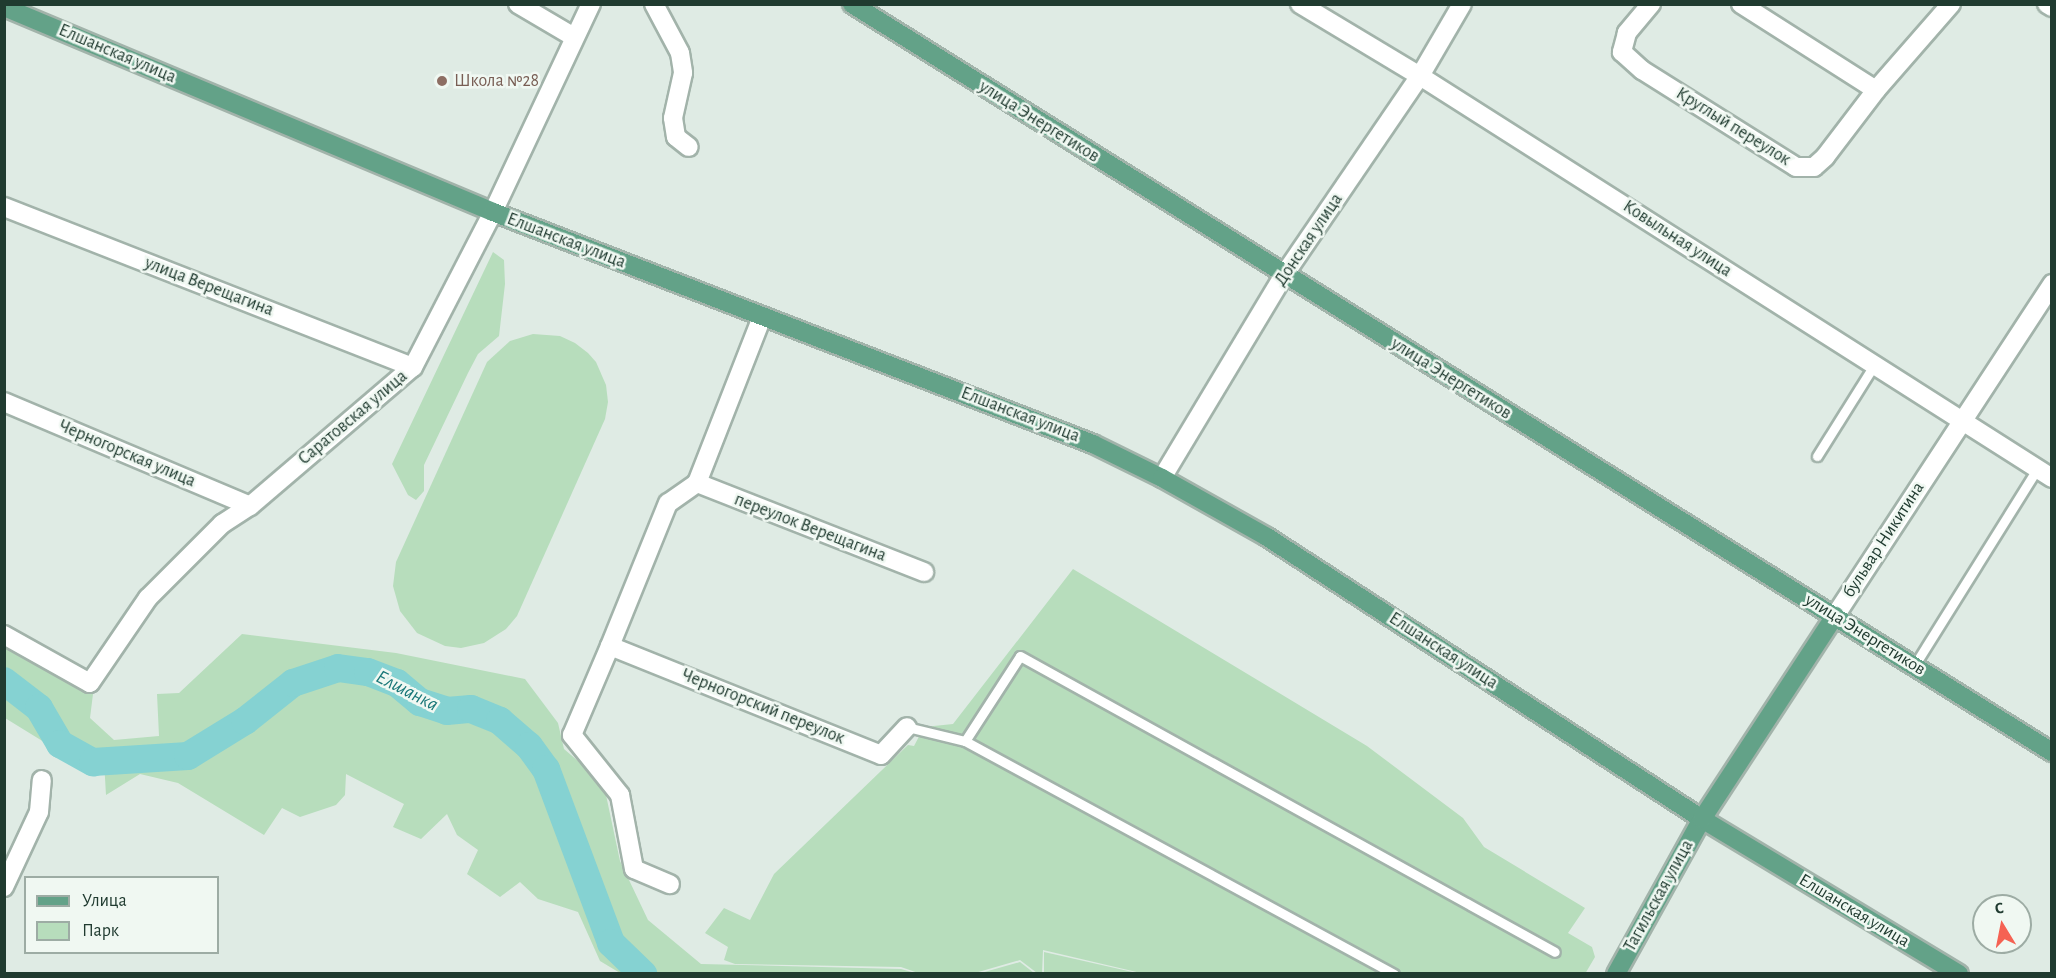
<!DOCTYPE html>
<html>
<head>
<meta charset="utf-8">
<style>
  body { margin:0 }
  #map { position:relative; width:2056px; height:978px; overflow:hidden; background:#dfebe4; font-family:"Alegreya Sans",sans-serif }
  div>[style] { position:absolute }
  .green>* { inset:0; background:#b7ddbc }
  .river>* { height:28px; margin:-14px; padding:0 14px; transform-origin:14px; border-radius:14px; background:#85d2d2 }
  .roads { filter:drop-shadow(2px 0 #a2b3aa) drop-shadow(-2px 0 #a2b3aa) drop-shadow(0 2px #a2b3aa) drop-shadow(0 -2px #a2b3aa) }
  .service>* { height:9px; margin:-4.5px; padding:0 4.5px; transform-origin:4.5px; border-radius:4.5px; background:#fff }
  .minor>* { height:18px; margin:-9px; padding:0 9px; transform-origin:9px; border-radius:9px; background:#fff }
  .primary>* { height:18px; margin:-9px; padding:0 9px; transform-origin:9px; border-radius:9px; background:#63a288 }
  .dots>* { width:16px; height:16px; translate:-50% -50%; box-sizing:border-box; border:3px solid #f0f8f2; border-radius:50% }
  span { translate:-50% -50%; white-space:nowrap; text-align:center; line-height:1.15; -webkit-text-stroke:5px #f0f8f2; paint-order:stroke }
  .street-label { font-size:18px; color:#203b30 }
  .education-label { font-size:18px; color:#785e54 }
  .left { translate:0 -50%; text-align:left }
  .water-label { font-size:20px; color:#197778; font-style:italic }
  .frame { position:absolute; inset:0; border:6px solid #203b30; pointer-events:none }
  .legend { position:absolute; left:24px; top:876px; width:195px; height:78px; box-sizing:border-box; background:#f0f8f2; border:2px solid #9daca4; margin:0; padding:8px 10px; list-style:none; font-size:18px; color:#203b30 }
  .legend li { display:flex; align-items:center; gap:12px; height:30px }
  .legend b { width:30px; border:2px solid #9daca4 }
  .north { position:absolute; left:1972px; top:894px; width:60px; height:60px; box-sizing:border-box; background:#f0f8f2; border:2px solid #9daca4; border-radius:50%; rotate:350deg; font-size:16px; font-weight:700; line-height:24px; text-align:center; color:#203b30 }
  .north::after { content:''; display:block; margin:auto; width:21px; height:27px; background:#f56253; clip-path:polygon(50% 0,100% 100%,50% 72%,0 100%) }
</style>
</head>
<body>
<div id="map">
  <div class="green">
    <i style="clip-path:polygon(493px 252px,504px 260px,505px 284px,499px 336px,478px 354px,468px 373px,424px 465px,424px 491px,416px 500px,408px 495px,392px 464px)"></i>
    <i style="clip-path:polygon(533px 334px,560px 336px,575px 343px,588px 353px,596px 362px,606px 385px,608px 402px,605px 419px,517px 616px,506px 629px,484px 643px,461px 648px,445px 646px,417px 633px,400px 611px,393px 586px,396px 562px,487px 362px,510px 341px)"></i>
    <i style="clip-path:polygon(1073px 569px,1367px 746px,1463px 818px,1484px 847px,1585px 908px,1568px 933px,1592px 947px,1595px 957px,1585px 974px,1145px 974px,1043px 950px,1042px 973px,1037px 973px,1020px 960px,975px 973px,921px 974px,901px 967px,735px 964px,724px 960px,728px 947px,705px 933px,724px 908px,750px 920px,774px 874px,908px 745px,914px 746px,924px 727px,953px 724px)"></i>
    <i style="clip-path:polygon(242px 634px,396px 653px,525px 679px,558px 723px,564px 749px,585px 767px,606px 795px,620px 861px,648px 920px,701px 964px,901px 969px,915px 973px,620px 973px,600px 961px,578px 912px,538px 899px,520px 882px,500px 897px,467px 874px,478px 850px,457px 835px,447px 814px,421px 839px,393px 827px,404px 804px,346px 774px,345px 795px,336px 805px,300px 817px,282px 808px,264px 835px,178px 783px,140px 774px,106px 795px,104px 761px,87px 752px,70px 758px,5px 718px,4px 645px,93px 694px,90px 718px,114px 740px,159px 736px,157px 694px,179px 693px)"></i>
    <i style="clip-path:polygon(1044px 952px,1137px 973px,1044px 973px)"></i>
    <i style="clip-path:polygon(1020px 962px,1034px 973px,981px 973px)"></i>
  </div>
  <div class="river">
    <i style="left:4px;top:681px;width:44px;rotate:37.6deg"></i>
    <i style="left:39px;top:708px;width:42px;rotate:59.7deg"></i>
    <i style="left:60px;top:744px;width:38px;rotate:29deg"></i>
    <i style="left:93px;top:762px;width:95px;rotate:-3.6deg"></i>
    <i style="left:188px;top:756px;width:67px;rotate:-31.6deg"></i>
    <i style="left:245px;top:721px;width:61px;rotate:-38.4deg"></i>
    <i style="left:293px;top:683px;width:47px;rotate:-18.4deg"></i>
    <i style="left:338px;top:668px;width:30px;rotate:8deg"></i>
    <i style="left:368px;top:672px;width:31px;rotate:21deg"></i>
    <i style="left:397px;top:683px;width:30px;rotate:40deg"></i>
    <i style="left:420px;top:702px;width:28px;rotate:18deg"></i>
    <i style="left:447px;top:711px;width:24px;rotate:-5deg"></i>
    <i style="left:471px;top:709px;width:31px;rotate:22deg"></i>
    <i style="left:500px;top:721px;width:38px;rotate:41deg"></i>
    <i style="left:529px;top:746px;width:29px;rotate:54deg"></i>
    <i style="left:546px;top:769px;width:186px;rotate:69.5deg"></i>
    <i style="left:611px;top:943px;width:45px;rotate:44.1deg"></i>
  </div>
  <div class="roads">
    <div class="service">
      <i style="left:1817px;top:456px;width:107px;rotate:-57.9deg"></i>
      <i style="left:1914px;top:666px;width:232px;rotate:-58deg"></i>
      <i style="left:907px;top:727px;width:60px;rotate:13.6deg"></i>
      <i style="left:965px;top:741px;width:101px;rotate:-57.1deg"></i>
      <i style="left:1020px;top:656px;width:611px;rotate:28.95deg"></i>
      <i style="left:965px;top:741px;width:488px;rotate:28.5deg"></i>
    </div>
    <div class="minor">
      <i style="left:518px;top:4px;width:65px;rotate:30.5deg"></i>
      <i style="left:654px;top:4px;width:55px;rotate:62deg"></i>
      <i style="left:680px;top:53px;width:20px;rotate:81deg"></i>
      <i style="left:683px;top:73px;width:46px;rotate:102.5deg"></i>
      <i style="left:673px;top:118px;width:19px;rotate:81deg"></i>
      <i style="left:676px;top:137px;width:16px;rotate:38deg"></i>
      <i style="left:1300px;top:4px;width:140px;rotate:31deg"></i>
      <i style="left:1420px;top:76px;width:749px;rotate:32.46deg"></i>
      <i style="left:1651px;top:4px;width:38px;rotate:130deg"></i>
      <i style="left:1627px;top:33px;width:20px;rotate:105deg"></i>
      <i style="left:1622px;top:52px;width:27px;rotate:42deg"></i>
      <i style="left:1642px;top:70px;width:182px;rotate:32.2deg"></i>
      <i style="left:1796px;top:167px;width:18px"></i>
      <i style="left:1814px;top:167px;width:15px;rotate:-42deg"></i>
      <i style="left:1825px;top:157px;width:84px;rotate:-52.7deg"></i>
      <i style="left:1876px;top:90px;width:114px;rotate:-48.9deg"></i>
      <i style="left:1741px;top:4px;width:160px;rotate:32.5deg"></i>
      <i style="left:2047px;top:4px;width:6px;rotate:31deg"></i>
      <i style="left:4px;top:207px;width:439px;rotate:21.4deg"></i>
      <i style="left:762px;top:317px;width:178px;rotate:111.4deg"></i>
      <i style="left:697px;top:483px;width:35px;rotate:145deg"></i>
      <i style="left:668px;top:503px;width:154px;rotate:112.1deg"></i>
      <i style="left:610px;top:646px;width:292px;rotate:21.9deg"></i>
      <i style="left:881px;top:755px;width:38px;rotate:-47deg"></i>
      <i style="left:4px;top:402px;width:267px;rotate:22.9deg"></i>
      <i style="left:1162px;top:478px;width:237px;rotate:-59deg"></i>
      <i style="left:1284px;top:275px;width:241px;rotate:-55.7deg"></i>
      <i style="left:1420px;top:76px;width:83px;rotate:-59.7deg"></i>
      <i style="left:697px;top:483px;width:244px;rotate:21.4deg"></i>
      <i style="left:1835px;top:616px;width:397px;rotate:-56.8deg"></i>
      <i style="left:4px;top:635px;width:98px;rotate:29.2deg"></i>
      <i style="left:90px;top:683px;width:103px;rotate:-55.7deg"></i>
      <i style="left:148px;top:598px;width:105px;rotate:-45deg"></i>
      <i style="left:222px;top:524px;width:33px;rotate:-33deg"></i>
      <i style="left:250px;top:506px;width:214px;rotate:-40.5deg"></i>
      <i style="left:413px;top:367px;width:174px;rotate:-62.7deg"></i>
      <i style="left:493px;top:212px;width:230px;rotate:-64.8deg"></i>
      <i style="left:610px;top:646px;width:97px;rotate:113.1deg"></i>
      <i style="left:572px;top:735px;width:77px;rotate:51.3deg"></i>
      <i style="left:620px;top:795px;width:75px;rotate:79.3deg"></i>
      <i style="left:634px;top:869px;width:39px;rotate:23deg"></i>
      <i style="left:4px;top:887px;width:83px;rotate:-65deg"></i>
      <i style="left:39px;top:812px;width:32px;rotate:-85deg"></i>
    </div>
    <div class="primary">
      <i style="left:852px;top:4px;width:1414px;rotate:31.94deg"></i>
      <i style="left:4px;top:7px;width:530px;rotate:22.74deg"></i>
      <i style="left:493px;top:212px;width:643px;rotate:21.14deg"></i>
      <i style="left:1093px;top:444px;width:77px;rotate:26.2deg"></i>
      <i style="left:1162px;top:478px;width:120px;rotate:29.3deg"></i>
      <i style="left:1267px;top:537px;width:518px;rotate:32.95deg"></i>
      <i style="left:1702px;top:819px;width:300px;rotate:31.1deg"></i>
      <i style="left:1616px;top:974px;width:177px;rotate:-61deg"></i>
      <i style="left:1702px;top:819px;width:243px;rotate:-56.8deg"></i>
    </div>
  </div>
  <div class="dots">
    <i style="left:442px;top:81px;background:#8d6e63"></i>
  </div>
  <div class="street-label">
    <span style="left:117px;top:54px;rotate:23deg">Елшанская улица</span>
    <span style="left:1039px;top:122px;rotate:32deg">улица Энергетиков</span>
    <span style="left:1733px;top:127px;rotate:32deg">Круглый переулок</span>
    <span style="left:1677px;top:239px;rotate:33deg">Ковыльная улица</span>
    <span style="left:1309px;top:240px;rotate:-56deg">Донская улица</span>
    <span style="left:566px;top:241px;rotate:21deg">Елшанская улица</span>
    <span style="left:209px;top:287px;rotate:21deg">улица Верещагина</span>
    <span style="left:1451px;top:379px;rotate:32deg">улица Энергетиков</span>
    <span style="left:1020px;top:415px;rotate:21deg">Елшанская улица</span>
    <span style="left:353px;top:418px;rotate:-40deg">Саратовская улица</span>
    <span style="left:127px;top:454px;rotate:23deg">Черногорская улица</span>
    <span style="left:810px;top:528px;rotate:21deg">переулок Верещагина</span>
    <span style="left:1884px;top:540px;rotate:-57deg">бульвар Никитина</span>
    <span style="left:1865px;top:635px;rotate:32deg">улица Энергетиков</span>
    <span style="left:1443px;top:651px;rotate:33deg">Елшанская улица</span>
    <span style="left:763px;top:707px;rotate:22deg">Черногорский переулок</span>
    <span style="left:1659px;top:896px;rotate:-61deg">Тагильская улица</span>
    <span style="left:1854px;top:911px;rotate:31deg">Елшанская улица</span>
  </div>
  <div class="education-label">
    <span class="left" style="left:454px;top:81px">Школа №28</span>
  </div>
  <div class="water-label">
    <span style="left:407px;top:691px;rotate:27deg">Елшанка</span>
  </div>
  <div class="frame"></div>
  <ul class="legend">
  <li><b style="height:8px;background:#63a288"></b>Улица</li>
  <li><b style="height:16px;background:#b7ddbc"></b>Парк</li>
  </ul>
  <div class="north">С</div>
</div>
</body>
</html>
